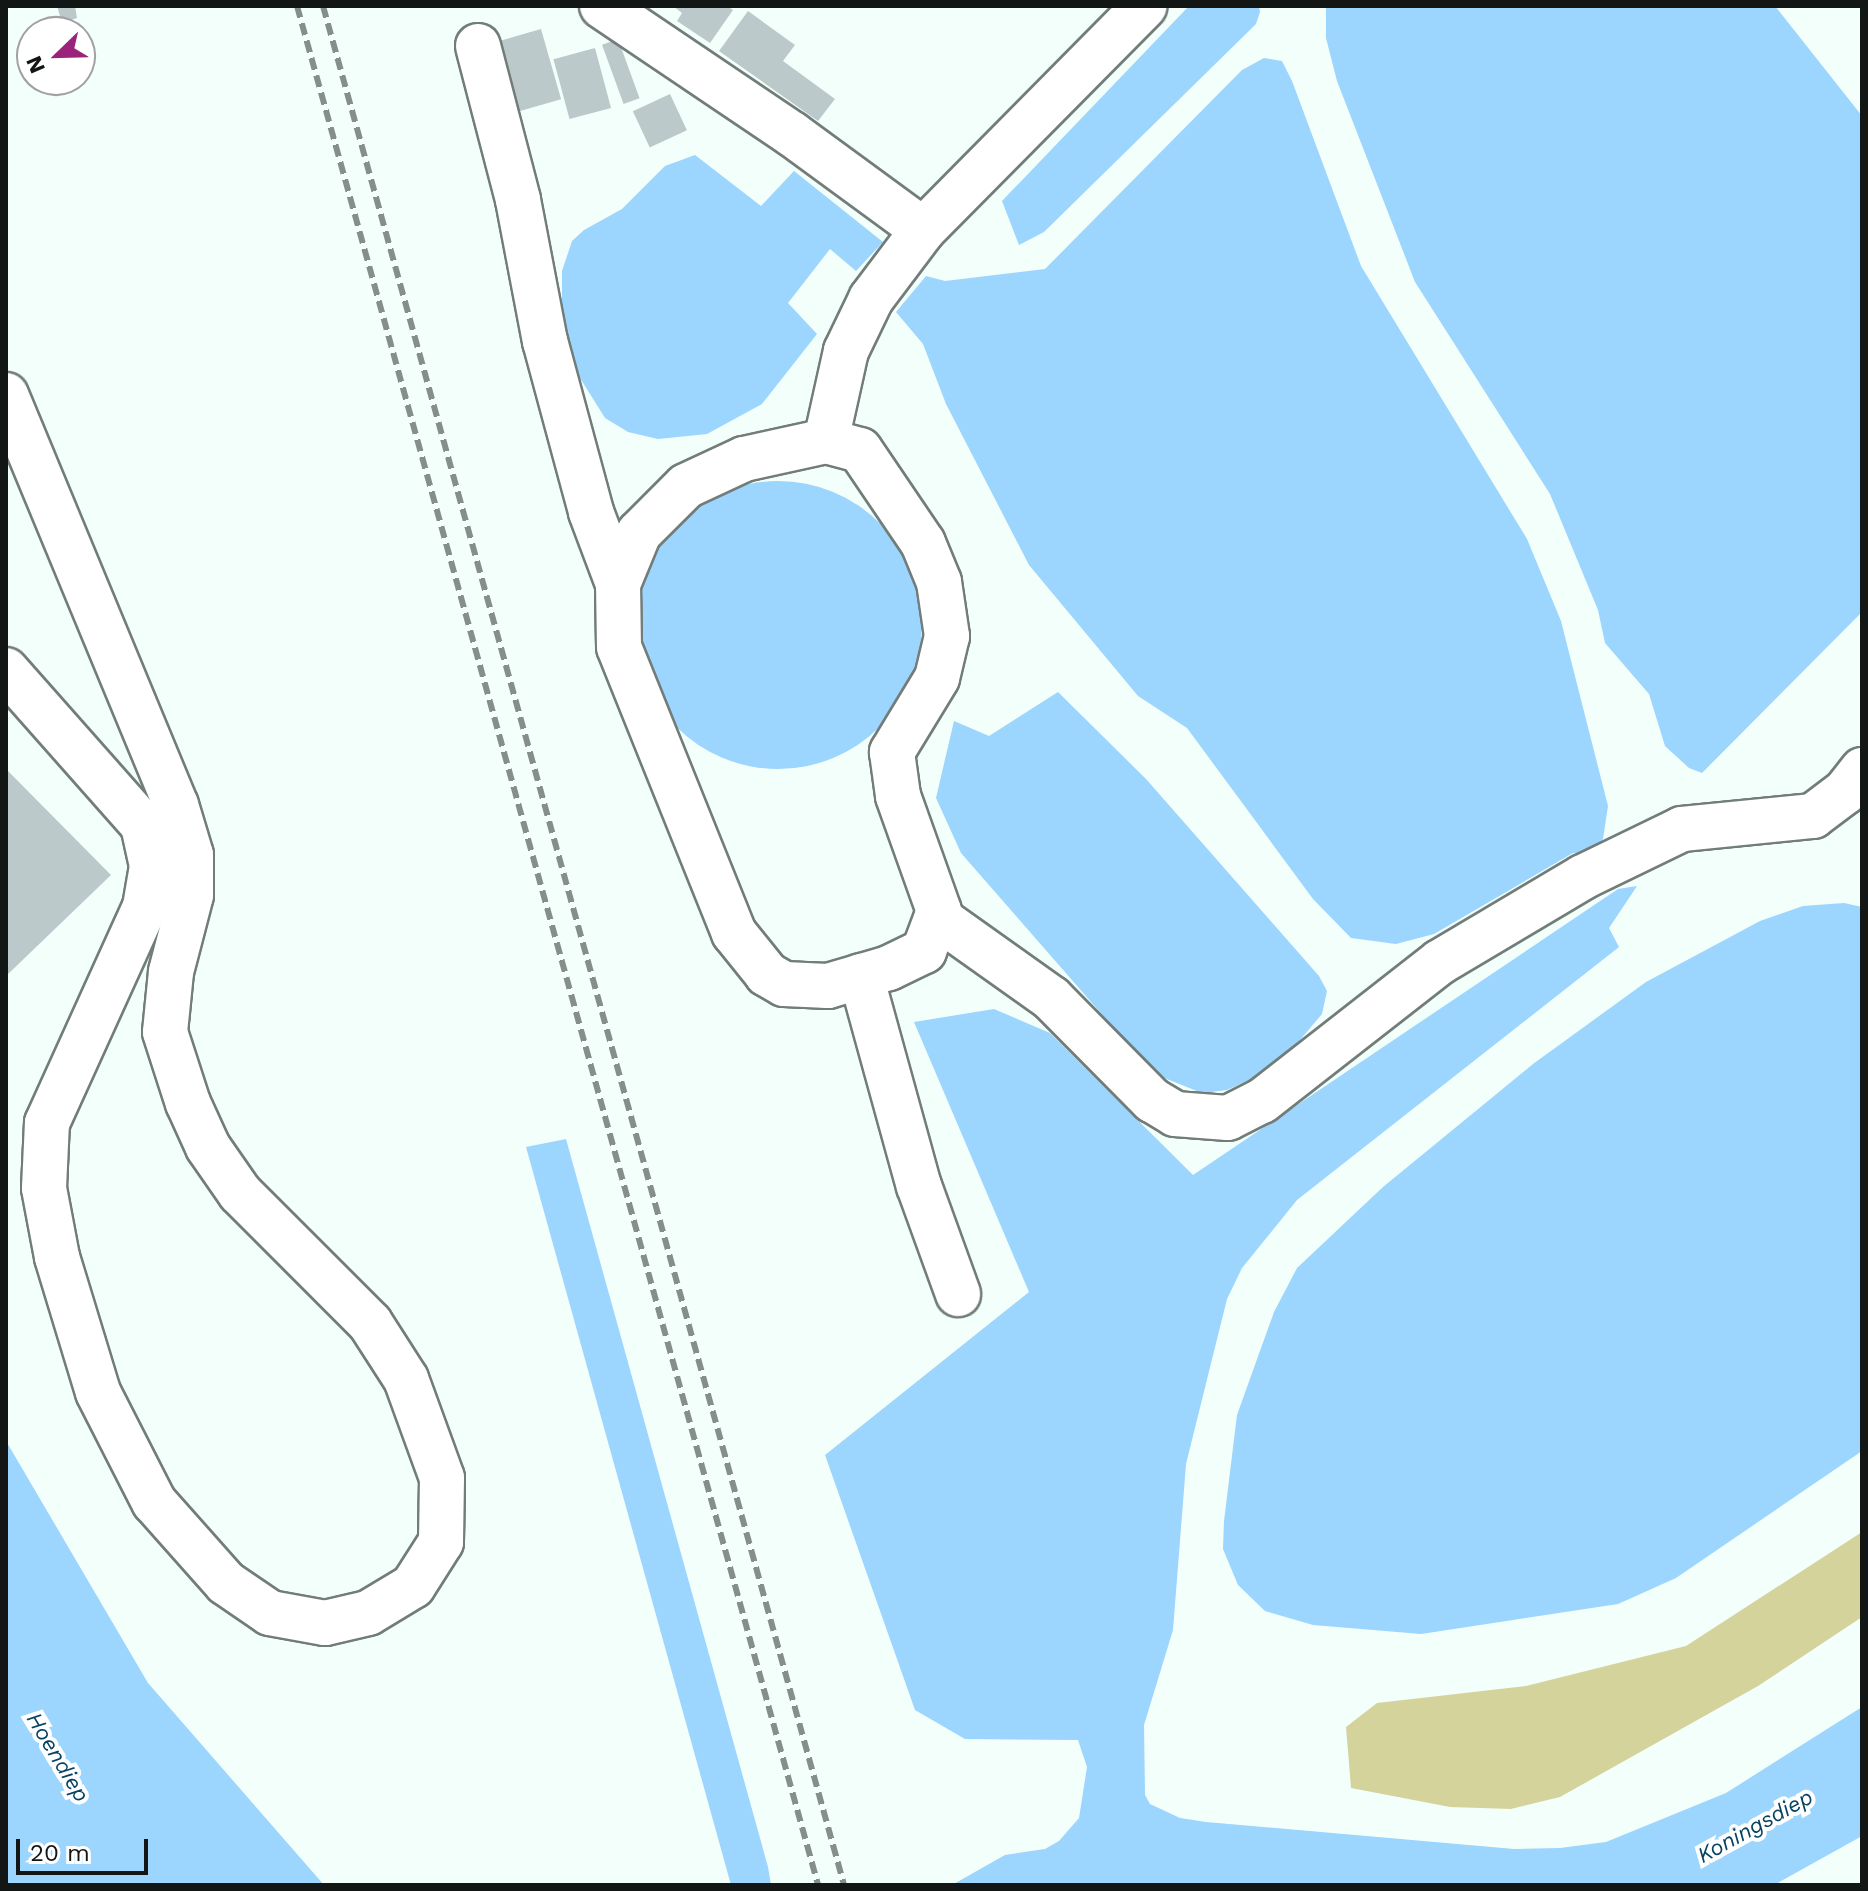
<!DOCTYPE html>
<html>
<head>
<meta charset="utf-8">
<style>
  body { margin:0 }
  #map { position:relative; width:1868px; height:1891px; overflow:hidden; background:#f2fffa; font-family:"Work Sans",sans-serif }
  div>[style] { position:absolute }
  .green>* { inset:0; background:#d5d39c }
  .water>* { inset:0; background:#9cd5fd }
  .round { border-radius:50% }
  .building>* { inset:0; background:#bcc9cb; transform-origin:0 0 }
  .roads { filter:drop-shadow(2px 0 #727d79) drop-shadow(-2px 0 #727d79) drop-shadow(0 2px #727d79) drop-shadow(0 -2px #727d79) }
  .minor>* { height:44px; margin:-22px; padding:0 22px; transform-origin:22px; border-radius:22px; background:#fff }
  .rail>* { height:6px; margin-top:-3px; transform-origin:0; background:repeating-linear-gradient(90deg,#858e8b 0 12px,transparent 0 18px) }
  span { translate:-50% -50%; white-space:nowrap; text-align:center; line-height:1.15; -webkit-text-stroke:8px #fff; paint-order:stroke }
  .water-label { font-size:22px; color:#064263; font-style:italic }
  .frame { position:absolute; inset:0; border:8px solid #121615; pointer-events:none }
  .north { position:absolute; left:16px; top:16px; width:80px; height:80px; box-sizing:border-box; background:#fff; border:2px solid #a0a2a1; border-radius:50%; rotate:247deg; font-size:22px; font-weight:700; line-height:32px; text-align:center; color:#121615 }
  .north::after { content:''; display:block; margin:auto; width:28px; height:36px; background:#9b237c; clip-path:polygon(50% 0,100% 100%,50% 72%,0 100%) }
  .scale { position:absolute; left:16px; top:1839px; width:132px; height:36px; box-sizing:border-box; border:4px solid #121615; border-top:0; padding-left:10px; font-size:24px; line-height:28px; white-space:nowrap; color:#121615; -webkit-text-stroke:6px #fff; paint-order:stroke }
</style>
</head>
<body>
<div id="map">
  <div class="green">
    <i style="clip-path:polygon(1862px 1532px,1862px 1617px,1758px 1686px,1560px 1797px,1511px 1809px,1450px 1807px,1351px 1788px,1346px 1727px,1377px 1703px,1526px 1686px,1686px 1646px)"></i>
  </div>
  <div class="water">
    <i style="clip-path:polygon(1189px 6px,1259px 6px,1260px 12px,1256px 24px,1044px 232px,1019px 245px,1002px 201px)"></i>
    <i style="clip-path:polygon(1775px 6px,1862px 116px,1862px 612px,1702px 773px,1689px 768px,1665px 746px,1649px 694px,1605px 643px,1598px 610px,1550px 494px,1415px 282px,1337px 81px,1326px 38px,1326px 8px)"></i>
    <i style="clip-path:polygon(1264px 58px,1282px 61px,1292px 81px,1361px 266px,1527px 539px,1561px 621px,1608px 806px,1603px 839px,1591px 853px,1573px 853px,1434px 934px,1396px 944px,1351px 938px,1313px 899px,1187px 728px,1138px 696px,1029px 565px,946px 404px,923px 344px,896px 312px,926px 276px,945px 281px,1045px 269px,1242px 70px)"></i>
    <i style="clip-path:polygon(695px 155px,761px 206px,794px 171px,883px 242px,856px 271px,830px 249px,788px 303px,817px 334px,762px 404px,707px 434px,658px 439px,628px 432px,605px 418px,575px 370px,562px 316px,562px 271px,572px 241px,584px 230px,622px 209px,665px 166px)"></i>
    <i class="round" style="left:634px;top:481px;width:288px;height:288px"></i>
    <i style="clip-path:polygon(1058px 692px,1146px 779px,1319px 976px,1327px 991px,1322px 1014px,1277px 1067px,1227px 1090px,1202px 1093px,1154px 1074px,961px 853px,936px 798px,954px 721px,989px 736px)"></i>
    <i style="clip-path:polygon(1637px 886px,1609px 928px,1619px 947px,1297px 1200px,1242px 1268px,1227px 1299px,1186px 1464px,1173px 1630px,1144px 1725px,1145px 1795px,1150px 1804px,1180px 1818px,1206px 1822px,1514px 1849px,1560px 1848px,1606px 1842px,1726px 1793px,1862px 1707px,1862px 1836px,1774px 1885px,952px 1885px,1005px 1855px,1045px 1849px,1059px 1841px,1079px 1818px,1087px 1767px,1078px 1740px,965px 1739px,915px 1710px,825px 1455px,1029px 1292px,914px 1022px,994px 1009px,1050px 1033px,1193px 1175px,1618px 889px)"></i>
    <i style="clip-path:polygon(1844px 903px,1862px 907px,1862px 1451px,1676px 1578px,1618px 1604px,1421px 1634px,1313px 1625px,1265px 1611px,1238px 1585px,1223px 1549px,1224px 1521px,1237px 1415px,1274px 1312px,1297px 1268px,1383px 1187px,1533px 1064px,1646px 982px,1760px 921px,1803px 906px)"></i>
    <i style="clip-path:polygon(566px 1139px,768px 1867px,771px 1885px,731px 1885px,526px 1147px)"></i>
    <i style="clip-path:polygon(6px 1441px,148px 1683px,324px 1885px,6px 1885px)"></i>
  </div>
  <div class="building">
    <i style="clip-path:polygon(57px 6px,75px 6px,77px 18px,62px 23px)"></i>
    <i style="clip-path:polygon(673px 6px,727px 6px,733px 10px,710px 43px,677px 21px,682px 13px)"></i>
    <i style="clip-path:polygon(748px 11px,795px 45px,783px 61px,835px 99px,818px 121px,719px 51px)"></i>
    <i style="left:541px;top:29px;width:73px;height:49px;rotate:74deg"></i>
    <i style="left:618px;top:39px;width:63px;height:17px;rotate:70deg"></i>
    <i style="left:595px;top:48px;width:62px;height:43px;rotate:75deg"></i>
    <i style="left:670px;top:94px;width:40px;height:41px;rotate:65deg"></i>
    <i style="clip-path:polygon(6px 769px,111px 875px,6px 976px)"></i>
  </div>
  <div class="roads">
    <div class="minor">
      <i style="left:602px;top:6px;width:229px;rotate:34deg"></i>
      <i style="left:792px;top:134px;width:162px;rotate:36.2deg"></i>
      <i style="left:478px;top:46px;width:159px;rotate:75.4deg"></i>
      <i style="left:518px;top:200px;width:144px;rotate:79.2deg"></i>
      <i style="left:545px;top:341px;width:177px;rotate:74.9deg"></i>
      <i style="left:591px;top:512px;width:77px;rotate:69.4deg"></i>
      <i style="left:6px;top:395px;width:444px;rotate:67.5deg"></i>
      <i style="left:176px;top:805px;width:52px;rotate:73.3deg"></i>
      <i style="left:191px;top:855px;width:40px;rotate:90deg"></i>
      <i style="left:191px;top:895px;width:80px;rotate:104.6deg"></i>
      <i style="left:171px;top:972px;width:60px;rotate:95.7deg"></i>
      <i style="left:165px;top:1032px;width:75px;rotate:72.1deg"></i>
      <i style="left:188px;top:1103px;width:48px;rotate:65.6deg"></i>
      <i style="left:208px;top:1147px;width:56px;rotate:55.2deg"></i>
      <i style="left:240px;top:1193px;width:184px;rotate:45deg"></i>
      <i style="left:370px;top:1323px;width:67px;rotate:57.3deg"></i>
      <i style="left:406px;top:1379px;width:105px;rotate:70deg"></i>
      <i style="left:442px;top:1478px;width:64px;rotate:90.9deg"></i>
      <i style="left:441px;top:1542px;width:52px;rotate:122.5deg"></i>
      <i style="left:413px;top:1586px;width:52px;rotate:149deg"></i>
      <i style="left:368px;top:1613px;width:44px;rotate:166.9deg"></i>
      <i style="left:325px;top:1623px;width:56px;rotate:-169.7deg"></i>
      <i style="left:270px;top:1613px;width:53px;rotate:-145.7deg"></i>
      <i style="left:226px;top:1583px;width:108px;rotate:-131.6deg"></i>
      <i style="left:154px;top:1502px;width:123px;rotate:-117deg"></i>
      <i style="left:98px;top:1392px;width:141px;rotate:-106.9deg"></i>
      <i style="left:57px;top:1257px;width:70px;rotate:-100.7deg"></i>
      <i style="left:44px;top:1188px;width:65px;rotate:-87.4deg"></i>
      <i style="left:47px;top:1123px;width:237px;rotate:-65.6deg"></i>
      <i style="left:145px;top:907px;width:42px;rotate:-80.3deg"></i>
      <i style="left:152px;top:866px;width:42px;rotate:-102.4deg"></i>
      <i style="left:143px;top:825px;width:207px;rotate:-131.5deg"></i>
      <i style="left:826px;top:441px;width:35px;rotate:15deg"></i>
      <i style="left:860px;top:450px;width:112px;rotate:55.9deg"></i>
      <i style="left:923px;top:543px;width:42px;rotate:67.7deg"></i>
      <i style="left:939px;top:582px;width:55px;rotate:81.6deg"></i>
      <i style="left:947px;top:636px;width:43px;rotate:103.4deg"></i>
      <i style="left:937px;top:678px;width:87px;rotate:121.3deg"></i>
      <i style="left:892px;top:752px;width:44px;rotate:82.2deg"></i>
      <i style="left:898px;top:796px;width:122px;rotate:70.4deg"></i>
      <i style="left:939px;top:911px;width:43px;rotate:110.6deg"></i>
      <i style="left:924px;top:951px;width:39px;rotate:154deg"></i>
      <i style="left:889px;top:968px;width:64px;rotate:163.6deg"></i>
      <i style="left:828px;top:986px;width:44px;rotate:-177.4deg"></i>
      <i style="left:784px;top:984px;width:20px;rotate:-150deg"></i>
      <i style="left:767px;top:974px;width:53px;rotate:-128.8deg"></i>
      <i style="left:734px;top:933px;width:308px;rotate:-111.9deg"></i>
      <i style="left:619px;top:647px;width:63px;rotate:-90.9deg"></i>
      <i style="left:618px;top:584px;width:55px;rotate:-67.6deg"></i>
      <i style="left:639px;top:533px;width:66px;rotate:-45deg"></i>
      <i style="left:686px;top:486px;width:64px;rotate:-25deg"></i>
      <i style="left:744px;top:459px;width:84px;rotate:-12.4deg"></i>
      <i style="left:826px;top:441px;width:92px;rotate:-77.5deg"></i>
      <i style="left:846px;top:351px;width:58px;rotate:-64.3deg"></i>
      <i style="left:871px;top:299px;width:86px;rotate:-53deg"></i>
      <i style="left:923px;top:230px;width:315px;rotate:-45.3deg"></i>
      <i style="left:937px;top:917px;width:140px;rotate:35.4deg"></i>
      <i style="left:1051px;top:998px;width:144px;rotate:45.3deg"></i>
      <i style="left:1152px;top:1100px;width:27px;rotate:31deg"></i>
      <i style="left:1175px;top:1114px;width:53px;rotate:4.3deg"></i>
      <i style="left:1228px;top:1118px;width:38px;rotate:-27deg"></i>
      <i style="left:1262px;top:1101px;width:226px;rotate:-38deg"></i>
      <i style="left:1440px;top:962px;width:166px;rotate:-30.7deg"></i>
      <i style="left:1583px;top:877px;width:110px;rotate:-25.9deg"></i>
      <i style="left:1682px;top:829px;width:132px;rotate:-5.7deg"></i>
      <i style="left:1813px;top:816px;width:40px;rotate:-37deg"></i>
      <i style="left:1845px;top:792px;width:28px;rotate:-52deg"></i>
      <i style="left:861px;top:976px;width:218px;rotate:74.6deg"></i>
      <i style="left:919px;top:1186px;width:115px;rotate:70.1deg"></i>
    </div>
  </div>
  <div class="rail">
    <i style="left:297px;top:6px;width:1950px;rotate:74.5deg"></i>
    <i style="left:323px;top:6px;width:1950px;rotate:74.5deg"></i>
  </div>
  <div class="water-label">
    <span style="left:58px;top:1757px;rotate:59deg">Hoendiep</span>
    <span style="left:1755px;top:1826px;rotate:-29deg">Koningsdiep</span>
  </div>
  <div class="frame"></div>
  <div class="north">N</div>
  <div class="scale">20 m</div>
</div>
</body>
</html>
